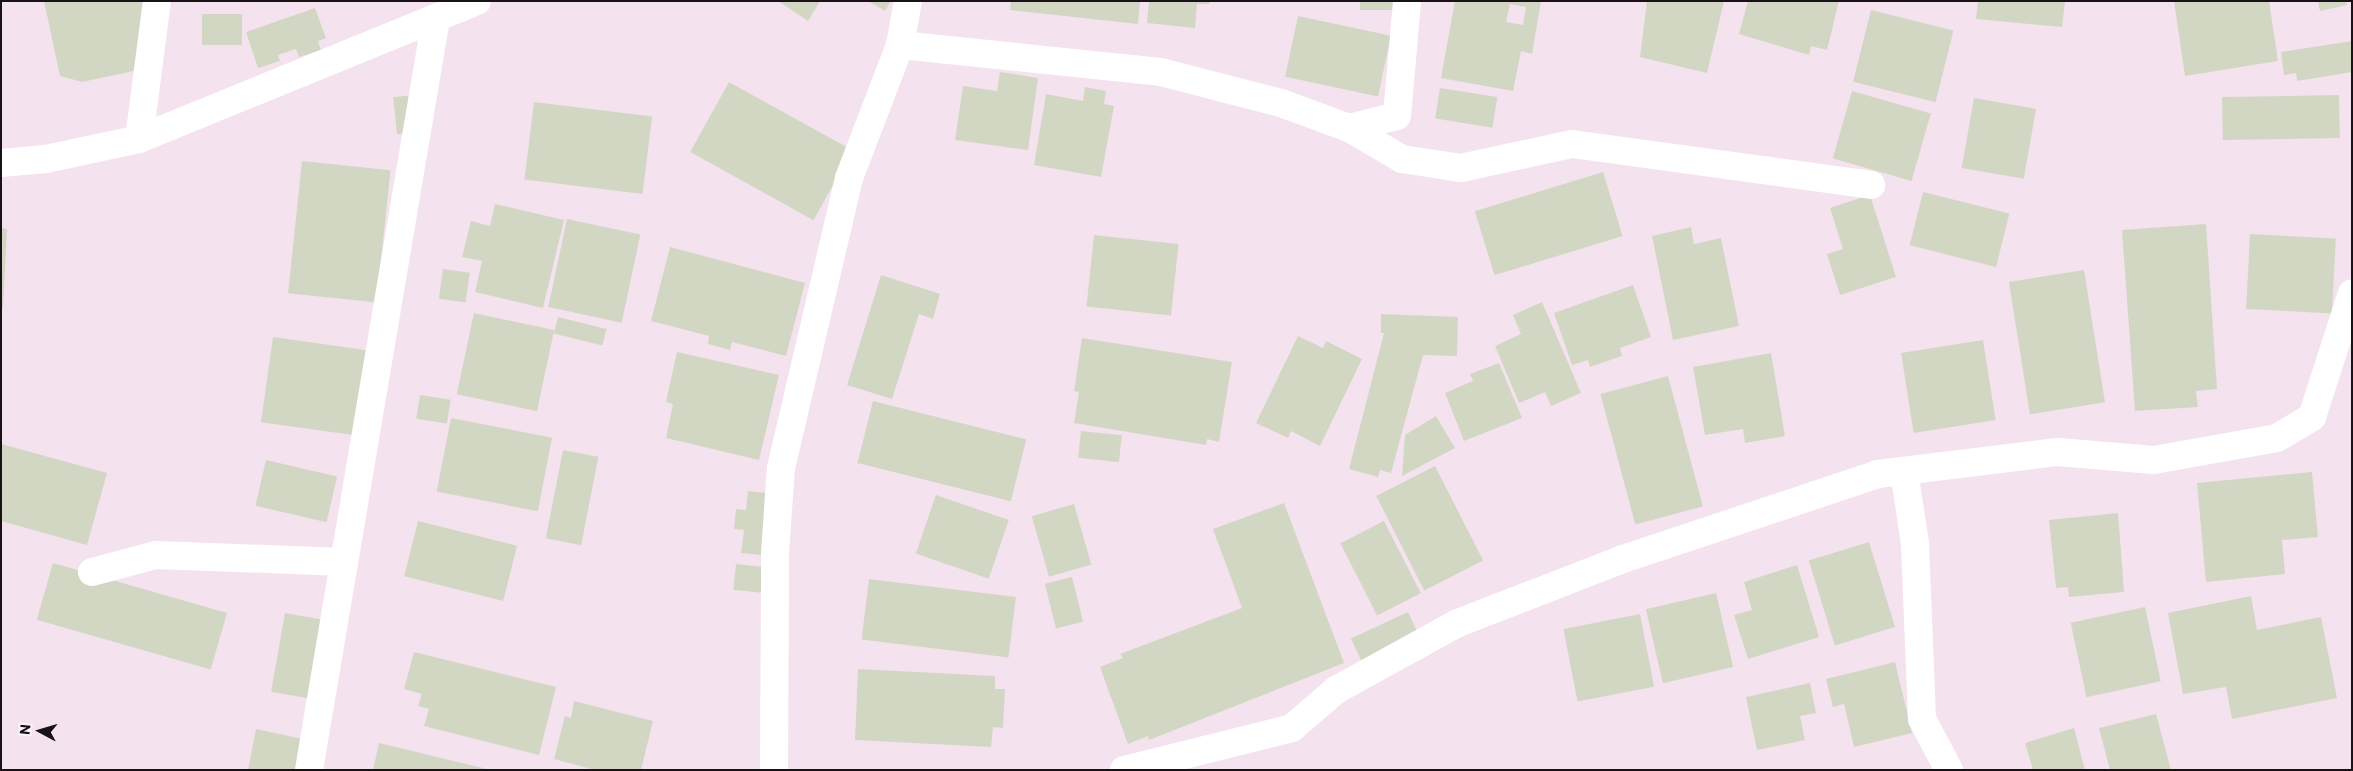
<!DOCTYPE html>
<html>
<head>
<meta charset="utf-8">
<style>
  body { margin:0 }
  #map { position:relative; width:2353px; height:771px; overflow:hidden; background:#f5e2ef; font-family:Commissioner,sans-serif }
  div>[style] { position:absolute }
  .building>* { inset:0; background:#d2d7c4; transform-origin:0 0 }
  .minor>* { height:28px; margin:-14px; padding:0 14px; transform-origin:14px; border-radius:14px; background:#fff }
  .tertiary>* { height:28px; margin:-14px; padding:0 14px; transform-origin:14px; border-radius:14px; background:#fff }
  span { translate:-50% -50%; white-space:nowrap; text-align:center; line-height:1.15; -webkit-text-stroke:4.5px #fdf2f9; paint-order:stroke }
  .frame { position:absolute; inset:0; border:2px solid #181216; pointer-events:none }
  .north { position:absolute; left:15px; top:706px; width:50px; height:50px; -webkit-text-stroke:4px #fdf2f9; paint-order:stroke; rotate:276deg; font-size:14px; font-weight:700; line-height:20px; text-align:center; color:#181216 }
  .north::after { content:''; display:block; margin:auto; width:18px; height:22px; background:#181216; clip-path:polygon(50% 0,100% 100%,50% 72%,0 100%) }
</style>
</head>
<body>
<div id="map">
  <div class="building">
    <i style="clip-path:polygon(44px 1px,149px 1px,143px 69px,82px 82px,60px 76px)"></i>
    <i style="clip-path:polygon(778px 1px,820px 1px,808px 21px)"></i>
    <i style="clip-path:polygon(868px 1px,891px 1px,885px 11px)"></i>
    <i style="clip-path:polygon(1011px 1px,1140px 1px,1138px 24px,1010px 10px)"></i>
    <i style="clip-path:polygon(1149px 1px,1210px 1px,1209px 4px,1197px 4px,1195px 28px,1147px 23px)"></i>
    <i style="left:1360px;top:1px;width:48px;height:9px"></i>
    <i style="clip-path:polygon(evenodd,1455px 1px,1541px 1px,1532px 54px,1521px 51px,1513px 91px,1441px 78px,1455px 1px,1510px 4px,1526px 7px,1523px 25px,1506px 22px,1510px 4px)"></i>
    <i style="clip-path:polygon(1647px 1px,1724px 1px,1707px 73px,1640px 57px)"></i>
    <i style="clip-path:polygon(1748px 1px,1839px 1px,1827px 50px,1811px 46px,1809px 55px,1739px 34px)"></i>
    <i style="clip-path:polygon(1978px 1px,2065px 1px,2062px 27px,1976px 19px)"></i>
    <i style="clip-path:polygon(2174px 1px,2269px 1px,2278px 61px,2185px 76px)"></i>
    <i style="clip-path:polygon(2318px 1px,2346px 1px,2347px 5px,2320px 11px)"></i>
    <i style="clip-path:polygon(315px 8px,326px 38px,318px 41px,321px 50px,299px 57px,296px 49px,278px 55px,280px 61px,258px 68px,246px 32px)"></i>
    <i style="left:1871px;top:10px;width:85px;height:74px;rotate:14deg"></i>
    <i style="left:202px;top:14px;width:40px;height:31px"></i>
    <i style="left:1298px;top:16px;width:95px;height:62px;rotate:12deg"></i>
    <i style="clip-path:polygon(2352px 41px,2352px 72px,2297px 81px,2296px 73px,2284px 75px,2281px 52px)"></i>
    <i style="clip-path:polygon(1000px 72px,1038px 78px,1028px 150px,955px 140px,963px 86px,997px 91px)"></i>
    <i style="left:729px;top:82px;width:141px;height:80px;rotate:29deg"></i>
    <i style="clip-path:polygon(1085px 87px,1106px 91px,1104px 104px,1114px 106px,1101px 177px,1034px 165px,1046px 94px,1083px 101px)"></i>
    <i style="left:1440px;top:88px;width:58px;height:31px;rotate:9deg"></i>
    <i style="left:1852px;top:91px;width:82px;height:70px;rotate:16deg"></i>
    <i style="left:424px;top:94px;width:37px;height:31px;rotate:84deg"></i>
    <i style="left:2339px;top:95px;width:43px;height:117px;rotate:89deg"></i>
    <i style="left:1974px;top:98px;width:63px;height:71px;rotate:10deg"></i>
    <i style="left:534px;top:102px;width:119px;height:78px;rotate:7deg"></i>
    <i style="left:302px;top:161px;width:89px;height:133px;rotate:6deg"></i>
    <i style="left:1603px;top:172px;width:67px;height:134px;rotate:73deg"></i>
    <i style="left:1923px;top:192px;width:89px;height:55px;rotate:14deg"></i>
    <i style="clip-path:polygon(1870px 195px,1896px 277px,1840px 295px,1827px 254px,1843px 249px,1830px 208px)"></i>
    <i style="clip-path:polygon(495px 204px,564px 220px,543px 308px,475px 292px,482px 261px,462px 257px,471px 221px,490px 226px)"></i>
    <i style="left:567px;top:219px;width:75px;height:90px;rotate:12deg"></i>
    <i style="clip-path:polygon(2206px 224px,2217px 389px,2196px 391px,2198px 407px,2135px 411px,2122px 230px)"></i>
    <i style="clip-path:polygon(1691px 227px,1694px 244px,1721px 238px,1739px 326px,1673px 340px,1652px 236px)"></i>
    <i style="clip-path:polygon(1px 228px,7px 229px,3px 308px,1px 308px)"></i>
    <i style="left:2250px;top:234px;width:86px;height:75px;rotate:3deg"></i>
    <i style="left:1094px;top:235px;width:85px;height:72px;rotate:6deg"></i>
    <i style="clip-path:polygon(670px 247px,805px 283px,786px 356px,732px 342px,730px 350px,708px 344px,709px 336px,651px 321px)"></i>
    <i style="left:443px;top:269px;width:27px;height:30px;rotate:8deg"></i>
    <i style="left:2084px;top:270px;width:134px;height:76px;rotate:81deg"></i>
    <i style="clip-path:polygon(881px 275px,940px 294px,933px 319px,919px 314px,892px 399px,847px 385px)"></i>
    <i style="clip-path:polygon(1633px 285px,1651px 337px,1620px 348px,1622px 356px,1590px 367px,1588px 360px,1572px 365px,1554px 313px)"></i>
    <i style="clip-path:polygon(1542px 302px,1581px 393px,1551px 406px,1545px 392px,1519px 403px,1495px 346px,1521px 334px,1513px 315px)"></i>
    <i style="left:474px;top:313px;width:82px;height:83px;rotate:12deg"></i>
    <i style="clip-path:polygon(1381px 314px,1458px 317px,1457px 356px,1423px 355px,1391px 473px,1380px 470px,1378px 477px,1349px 469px,1384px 333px,1381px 333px)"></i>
    <i style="left:558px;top:317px;width:50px;height:17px;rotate:14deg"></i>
    <i style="clip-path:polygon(1298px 336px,1323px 348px,1326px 341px,1362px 359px,1320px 446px,1291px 431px,1288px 438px,1256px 423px)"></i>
    <i style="left:273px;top:337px;width:102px;height:86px;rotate:8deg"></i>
    <i style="clip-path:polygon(1082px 338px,1232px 362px,1219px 442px,1207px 439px,1206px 445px,1074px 423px,1079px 392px,1074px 391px)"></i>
    <i style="left:1983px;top:340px;width:81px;height:83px;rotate:81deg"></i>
    <i style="clip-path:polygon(677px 352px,779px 375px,759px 460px,666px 438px,673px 404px,666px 402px)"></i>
    <i style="clip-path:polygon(1771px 353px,1785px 436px,1745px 443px,1743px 429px,1705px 435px,1693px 367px)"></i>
    <i style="clip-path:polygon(1499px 363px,1522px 418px,1464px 441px,1445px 393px,1473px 381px,1470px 374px)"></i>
    <i style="left:1668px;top:376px;width:135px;height:70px;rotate:75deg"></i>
    <i style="left:420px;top:395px;width:31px;height:24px;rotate:9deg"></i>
    <i style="left:873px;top:401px;width:158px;height:64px;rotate:14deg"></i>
    <i style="clip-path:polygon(1436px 416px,1455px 448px,1402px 476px,1405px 435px)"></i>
    <i style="left:451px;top:418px;width:103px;height:75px;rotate:11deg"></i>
    <i style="left:1081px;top:431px;width:41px;height:27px;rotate:6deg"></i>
    <i style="clip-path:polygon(1px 444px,107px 473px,87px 545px,1px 521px)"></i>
    <i style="left:563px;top:450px;width:36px;height:90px;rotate:11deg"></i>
    <i style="left:266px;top:460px;width:73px;height:47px;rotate:13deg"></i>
    <i style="left:1435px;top:466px;width:106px;height:66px;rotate:63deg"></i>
    <i style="clip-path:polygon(2312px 472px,2318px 537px,2282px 540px,2285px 574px,2206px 582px,2197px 483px)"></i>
    <i style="clip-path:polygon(748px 491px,777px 494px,771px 556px,741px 553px,744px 530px,734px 529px,736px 509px,746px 510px)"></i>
    <i style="left:936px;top:495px;width:77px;height:62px;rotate:19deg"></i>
    <i style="clip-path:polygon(1284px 503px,1344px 663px,1149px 740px,1148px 736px,1128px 744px,1100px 667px,1123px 658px,1120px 654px,1242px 608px,1213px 529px)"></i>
    <i style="left:1074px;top:504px;width:63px;height:44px;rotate:74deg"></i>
    <i style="clip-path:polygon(2118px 513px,2124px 592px,2069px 597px,2068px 587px,2056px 588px,2049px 520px)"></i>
    <i style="left:418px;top:521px;width:102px;height:57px;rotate:14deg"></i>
    <i style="left:1384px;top:521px;width:81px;height:49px;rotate:63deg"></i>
    <i style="left:1869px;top:542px;width:89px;height:63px;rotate:73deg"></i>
    <i style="left:53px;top:563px;width:181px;height:59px;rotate:16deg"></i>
    <i style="left:736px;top:564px;width:37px;height:26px;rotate:6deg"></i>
    <i style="clip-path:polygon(1797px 565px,1819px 637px,1748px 659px,1734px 615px,1752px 610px,1744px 582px)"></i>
    <i style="left:1072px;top:577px;width:46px;height:28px;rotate:76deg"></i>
    <i style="left:869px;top:579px;width:148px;height:61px;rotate:7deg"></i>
    <i style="left:1716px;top:593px;width:76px;height:72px;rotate:77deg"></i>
    <i style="clip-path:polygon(2251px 596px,2257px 630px,2321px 617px,2337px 698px,2232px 719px,2226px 687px,2183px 694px,2168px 613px)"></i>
    <i style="left:2145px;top:607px;width:76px;height:76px;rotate:78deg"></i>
    <i style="left:1408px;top:612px;width:29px;height:63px;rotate:65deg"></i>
    <i style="left:285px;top:613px;width:63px;height:80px;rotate:10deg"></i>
    <i style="left:1640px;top:614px;width:74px;height:78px;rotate:79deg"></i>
    <i style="clip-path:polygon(414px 652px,556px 687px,539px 755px,424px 726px,429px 709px,418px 706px,422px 694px,404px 689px)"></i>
    <i style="clip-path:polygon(1895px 662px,1912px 733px,1854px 747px,1844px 704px,1833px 707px,1826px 679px)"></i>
    <i style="clip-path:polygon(858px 669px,995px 676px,995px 689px,1005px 689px,1003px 728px,993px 727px,991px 747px,855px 740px)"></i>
    <i style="clip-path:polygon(1810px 683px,1816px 713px,1800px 716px,1805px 740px,1757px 750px,1746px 697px)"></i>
    <i style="clip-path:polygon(574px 701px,653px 721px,641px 770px,595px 770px,554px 759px,565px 716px,571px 718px)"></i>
    <i style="clip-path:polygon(2156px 714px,2171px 770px,2110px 770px,2099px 728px)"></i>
    <i style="clip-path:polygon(2074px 728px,2085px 770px,2033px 770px,2025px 743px)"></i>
    <i style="clip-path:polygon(256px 729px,317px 742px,311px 770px,248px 770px)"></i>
    <i style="clip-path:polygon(379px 743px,487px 769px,487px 770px,373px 770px)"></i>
  </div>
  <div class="minor">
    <i style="left:900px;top:45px;width:262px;rotate:5.9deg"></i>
    <i style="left:1161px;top:72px;width:124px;rotate:14.5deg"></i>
    <i style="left:1281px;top:103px;width:72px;rotate:20.2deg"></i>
    <i style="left:1349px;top:128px;width:61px;rotate:30.3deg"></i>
    <i style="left:1402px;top:159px;width:60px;rotate:8.7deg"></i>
    <i style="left:1461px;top:168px;width:114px;rotate:-12.2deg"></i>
    <i style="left:1572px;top:144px;width:302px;rotate:7.8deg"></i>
    <i style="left:1349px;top:128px;width:49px;rotate:-14deg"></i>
    <i style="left:1397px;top:116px;width:115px;rotate:-85deg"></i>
    <i style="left:139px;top:139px;width:139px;rotate:-82.6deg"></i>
    <i style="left:1904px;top:471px;width:74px;rotate:81.4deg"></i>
    <i style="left:1915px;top:544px;width:175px;rotate:87.7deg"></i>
    <i style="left:1922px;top:719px;width:58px;rotate:62.1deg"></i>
    <i style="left:92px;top:572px;width:66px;rotate:-14.9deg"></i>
    <i style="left:156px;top:555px;width:188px;rotate:2.1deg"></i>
    <i style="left:309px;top:770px;width:763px;rotate:-80.41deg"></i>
    <i style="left:774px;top:770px;width:217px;rotate:-89.7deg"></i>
    <i style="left:775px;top:553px;width:85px;rotate:-86deg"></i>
    <i style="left:781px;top:468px;width:298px;rotate:-76.8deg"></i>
    <i style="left:849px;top:178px;width:142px;rotate:-69deg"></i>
    <i style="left:900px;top:45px;width:45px;rotate:-79.7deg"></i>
    <i style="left:1124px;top:770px;width:173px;rotate:-14deg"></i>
    <i style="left:1292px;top:728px;width:58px;rotate:-40.8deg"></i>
    <i style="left:1336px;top:690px;width:139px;rotate:-28.8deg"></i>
    <i style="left:1458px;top:623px;width:177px;rotate:-21.2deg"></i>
    <i style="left:1623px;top:559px;width:269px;rotate:-18.4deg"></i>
    <i style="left:1878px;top:474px;width:181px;rotate:-7deg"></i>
    <i style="left:2058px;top:452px;width:96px;rotate:4.8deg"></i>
    <i style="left:2154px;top:460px;width:125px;rotate:-10.1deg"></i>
    <i style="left:2277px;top:438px;width:41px;rotate:-31deg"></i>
    <i style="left:2312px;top:417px;width:130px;rotate:-72.1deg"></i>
  </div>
  <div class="tertiary">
    <i style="left:1px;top:163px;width:45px;rotate:-5.1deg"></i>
    <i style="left:46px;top:159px;width:95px;rotate:-12.1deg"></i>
    <i style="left:139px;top:139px;width:365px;rotate:-22.2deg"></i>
  </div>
  <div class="frame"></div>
  <div class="north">N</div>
</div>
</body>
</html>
